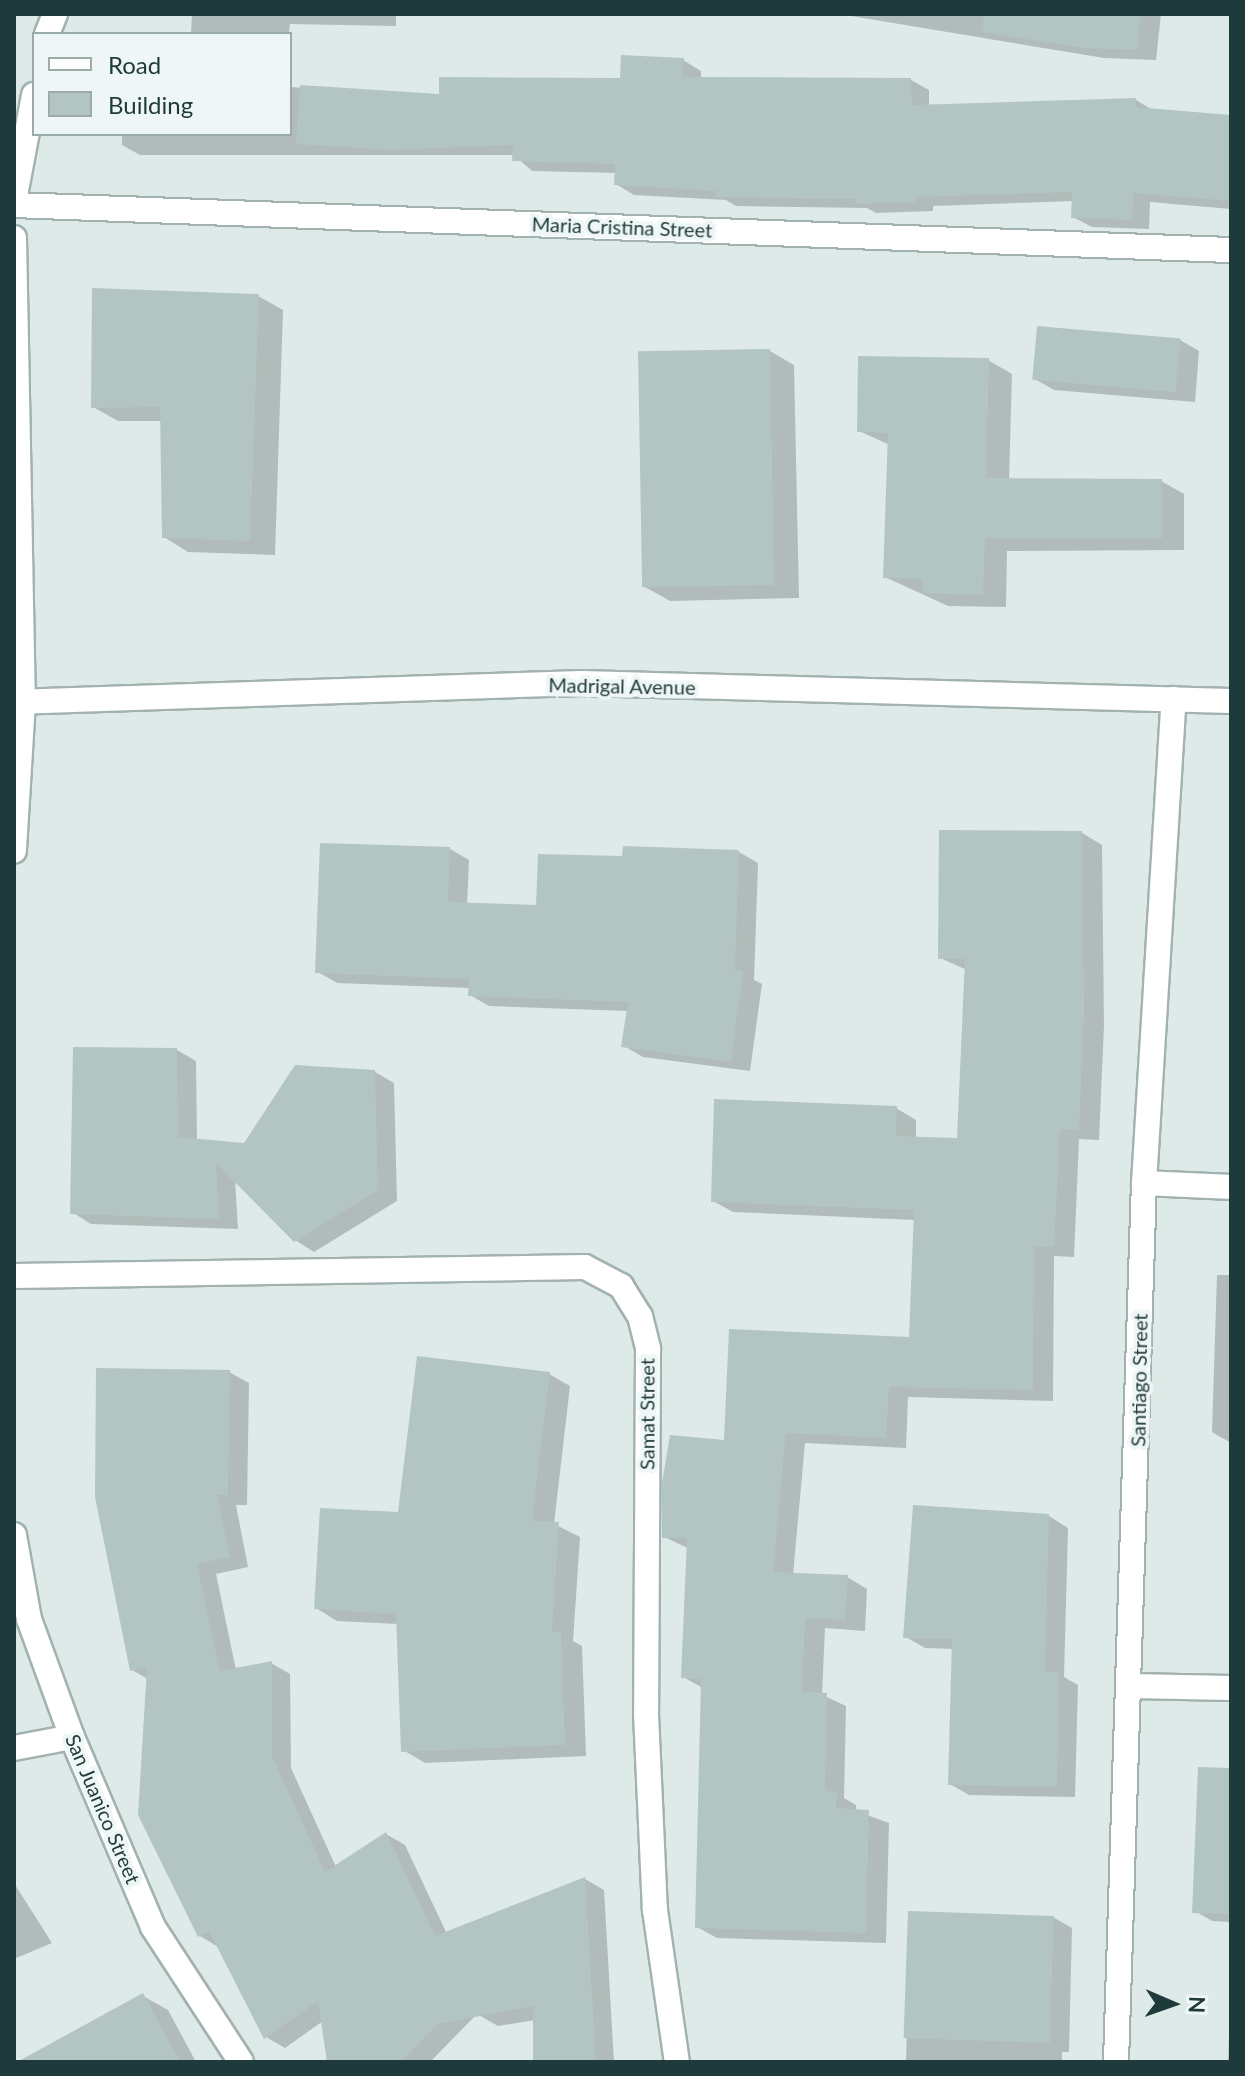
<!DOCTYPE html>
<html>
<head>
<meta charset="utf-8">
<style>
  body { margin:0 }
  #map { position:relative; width:1245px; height:2076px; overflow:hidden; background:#deeae8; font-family:Lato,sans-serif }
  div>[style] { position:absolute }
  .shadow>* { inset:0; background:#0003 }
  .building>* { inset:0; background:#b3c5c2; transform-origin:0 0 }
  .roads { filter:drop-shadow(2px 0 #a1b2b0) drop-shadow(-2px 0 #a1b2b0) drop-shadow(0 2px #a1b2b0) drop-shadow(0 -2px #a1b2b0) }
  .street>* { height:24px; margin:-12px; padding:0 12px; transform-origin:12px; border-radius:12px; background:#fff }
  .secondary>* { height:24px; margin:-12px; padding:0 12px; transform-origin:12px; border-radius:12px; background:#fff }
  span { translate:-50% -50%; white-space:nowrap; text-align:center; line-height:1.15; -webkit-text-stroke:8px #eef7f5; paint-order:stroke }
  .street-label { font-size:20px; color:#1f3a3a }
  .frame { position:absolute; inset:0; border:16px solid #1f3a3a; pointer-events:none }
  .legend { position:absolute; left:32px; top:32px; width:260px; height:104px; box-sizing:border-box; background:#eef7f5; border:2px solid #9babaa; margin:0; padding:10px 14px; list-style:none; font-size:24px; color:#1f3a3a }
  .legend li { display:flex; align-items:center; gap:16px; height:40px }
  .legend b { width:40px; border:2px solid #9babaa }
  .north { position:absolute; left:1133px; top:1964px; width:80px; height:80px; -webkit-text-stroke:6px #eef7f5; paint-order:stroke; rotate:92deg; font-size:22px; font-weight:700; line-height:32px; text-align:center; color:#1f3a3a }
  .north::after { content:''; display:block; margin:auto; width:28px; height:36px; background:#1f3a3a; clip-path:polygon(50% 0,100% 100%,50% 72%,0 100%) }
</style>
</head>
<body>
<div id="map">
  <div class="shadow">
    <i style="clip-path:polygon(192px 14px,396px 14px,396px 26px,290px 24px,289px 32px,277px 34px,191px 34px)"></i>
    <i style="clip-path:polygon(839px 14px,1161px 14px,1156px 60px,1104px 58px)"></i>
    <i style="clip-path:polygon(683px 60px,701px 71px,701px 79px,911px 80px,929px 90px,929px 107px,1136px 100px,1154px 111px,1231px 117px,1231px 209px,1150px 202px,1149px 229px,1092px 227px,1073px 217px,1074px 201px,933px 206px,933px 211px,876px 213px,867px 208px,736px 206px,726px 200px,634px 195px,616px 184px,617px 173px,532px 171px,514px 155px,140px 155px,122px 145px,122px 134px,290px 134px,290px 87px,441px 96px,622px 80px)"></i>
    <i style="clip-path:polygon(258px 296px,283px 310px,275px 555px,188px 552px,164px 537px,162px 421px,118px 421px,93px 407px)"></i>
    <i style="clip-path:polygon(1180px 340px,1199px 351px,1195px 402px,1054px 390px,1035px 379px)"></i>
    <i style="clip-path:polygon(770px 351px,794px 365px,799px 598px,670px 601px,645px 587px)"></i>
    <i style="clip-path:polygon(988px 360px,1012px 374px,1009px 481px,1161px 481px,1184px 494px,1184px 550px,1007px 551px,1006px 607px,948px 606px,885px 577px,890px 445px,859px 431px)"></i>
    <i style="clip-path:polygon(1082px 833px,1102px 845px,1104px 1026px,1099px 1140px,1079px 1139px,1074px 1257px,1054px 1256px,1053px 1401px,908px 1397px,906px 1448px,805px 1443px,793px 1575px,847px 1577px,867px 1589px,865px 1631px,825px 1628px,822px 1695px,846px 1706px,844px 1798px,856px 1805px,856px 1811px,889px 1823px,886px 1943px,717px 1938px,697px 1927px,703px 1688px,683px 1677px,688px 1548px,664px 1537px,726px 1442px,910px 1339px,916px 1220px,733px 1212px,713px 1201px,896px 1108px,916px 1120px,916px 1139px,959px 1140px,967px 970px,940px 958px)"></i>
    <i style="clip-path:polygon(450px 849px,469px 860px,467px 905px,538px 907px,624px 858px,739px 852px,758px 863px,754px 980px,762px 984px,750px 1071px,643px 1057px,624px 1046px,628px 1011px,489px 1006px,470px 995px,470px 988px,337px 983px,318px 972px)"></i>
    <i style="clip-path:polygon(177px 1050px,196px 1061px,197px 1141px,245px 1146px,375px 1072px,394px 1083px,397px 1201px,314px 1252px,295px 1240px,235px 1179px,238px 1229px,91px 1224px,72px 1212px)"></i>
    <i style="clip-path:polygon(1217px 1275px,1231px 1275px,1231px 1443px,1212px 1432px)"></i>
    <i style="clip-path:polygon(229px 1372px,249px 1383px,247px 1505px,236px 1505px,248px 1567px,216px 1574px,236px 1670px,271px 1663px,290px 1674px,291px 1768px,336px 1867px,386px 1834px,405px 1845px,447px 1934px,585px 1879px,604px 1890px,614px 2062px,535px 2062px,535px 2020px,498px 2026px,477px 2014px,430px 2062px,329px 2062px,323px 2021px,285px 2048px,266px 2037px,220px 1948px,200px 1936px,148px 1679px,132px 1670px)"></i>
    <i style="clip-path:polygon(549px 1374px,570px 1386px,554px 1524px,580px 1537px,573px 1641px,582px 1646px,586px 1756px,425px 1763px,403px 1750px,398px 1624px,337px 1621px,316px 1608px,400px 1515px)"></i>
    <i style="clip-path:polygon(1049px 1516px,1068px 1528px,1064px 1677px,1078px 1685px,1075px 1797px,969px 1795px,950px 1784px,954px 1649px,925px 1648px,906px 1637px)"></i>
    <i style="clip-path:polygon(1231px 1770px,1231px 1922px,1212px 1921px,1195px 1911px)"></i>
    <i style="clip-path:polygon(14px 1883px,52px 1943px,14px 1959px)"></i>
    <i style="clip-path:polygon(910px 1913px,1053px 1917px,1072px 1928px,1069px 2052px,1062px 2052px,1062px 2062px,906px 2062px)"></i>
    <i style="clip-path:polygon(1231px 1979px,1231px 2062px,1228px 2062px)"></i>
    <i style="clip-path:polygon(143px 1996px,168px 2010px,196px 2062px,21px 2062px)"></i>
  </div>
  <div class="building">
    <i style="clip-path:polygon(984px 14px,1141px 14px,1137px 50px,1083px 48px,982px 32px)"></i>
    <i style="clip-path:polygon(621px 55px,684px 58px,683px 77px,911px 78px,912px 105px,1136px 98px,1136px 107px,1231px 115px,1231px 201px,1133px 193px,1132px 220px,1071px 218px,1072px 192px,915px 197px,915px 202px,856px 204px,856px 199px,716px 197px,716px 191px,614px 185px,615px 164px,512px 161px,513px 145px,392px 150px,296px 144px,300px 85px,439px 94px,439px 77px,620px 78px)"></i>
    <i style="clip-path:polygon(92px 288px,259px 294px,250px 541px,162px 538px,160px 407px,91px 408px)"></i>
    <i style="left:1037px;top:326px;width:144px;height:54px;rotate:5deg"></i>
    <i style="left:770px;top:349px;width:236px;height:132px;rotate:89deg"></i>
    <i style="clip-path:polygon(858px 356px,989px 358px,986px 478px,1162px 479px,1162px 538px,985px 538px,983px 595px,923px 593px,923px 579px,883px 578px,888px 433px,857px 432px)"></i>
    <i style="clip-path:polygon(939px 830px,1082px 831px,1084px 1014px,1079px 1130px,1060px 1129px,1054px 1247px,1034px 1246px,1033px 1390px,889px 1387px,886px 1438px,786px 1433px,773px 1572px,848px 1575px,845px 1620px,805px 1618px,802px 1692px,827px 1693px,825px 1791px,837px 1792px,836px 1808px,869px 1810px,866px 1933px,695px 1928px,701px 1679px,681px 1678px,687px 1538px,662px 1538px,662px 1483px,670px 1435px,724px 1440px,729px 1329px,909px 1337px,914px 1210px,711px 1202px,714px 1099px,897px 1106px,896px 1136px,957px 1138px,965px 959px,938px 959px)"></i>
    <i style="clip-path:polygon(320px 843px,450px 847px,448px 902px,536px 905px,538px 854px,622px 856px,623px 846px,739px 850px,735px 970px,743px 971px,731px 1062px,621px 1047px,628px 1002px,468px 996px,469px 979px,315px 973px)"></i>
    <i style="clip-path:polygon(73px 1047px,177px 1048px,178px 1137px,244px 1143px,295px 1065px,375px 1070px,378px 1190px,294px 1242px,216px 1163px,219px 1219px,70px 1214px)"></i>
    <i style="clip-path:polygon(417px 1356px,550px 1372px,532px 1521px,559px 1522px,552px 1632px,561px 1631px,565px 1745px,401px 1752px,396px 1614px,314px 1609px,320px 1508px,398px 1512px)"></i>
    <i style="clip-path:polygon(96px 1368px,230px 1370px,228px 1495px,217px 1495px,230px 1557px,197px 1564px,220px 1671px,272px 1661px,272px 1756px,325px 1872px,386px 1832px,435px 1936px,585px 1877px,596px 2062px,533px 2062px,533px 2006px,438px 2024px,401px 2062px,327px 2062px,318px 2001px,264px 2039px,209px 1931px,198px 1937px,138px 1815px,147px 1667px,130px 1671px,95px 1497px)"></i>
    <i style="clip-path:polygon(913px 1505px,1049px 1514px,1045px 1672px,1059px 1672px,1057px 1787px,948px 1785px,952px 1639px,903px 1638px)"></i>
    <i style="clip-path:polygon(1198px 1767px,1231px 1768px,1231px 1914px,1192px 1913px)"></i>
    <i style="left:908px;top:1911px;width:146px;height:127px;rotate:2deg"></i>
    <i style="clip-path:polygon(143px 1993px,180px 2062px,17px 2062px)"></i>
  </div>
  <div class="roads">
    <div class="street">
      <i style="left:47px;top:34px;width:22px;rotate:-68deg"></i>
      <i style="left:14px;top:201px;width:108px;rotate:-79.3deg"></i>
      <i style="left:14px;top:205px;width:1218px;rotate:2.12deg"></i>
      <i style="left:14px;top:238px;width:464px;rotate:88.9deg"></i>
      <i style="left:23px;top:702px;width:149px;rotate:93.5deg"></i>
      <i style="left:1144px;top:1183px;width:87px;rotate:2.6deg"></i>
      <i style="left:14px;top:1276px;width:571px;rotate:-0.9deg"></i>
      <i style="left:585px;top:1267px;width:41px;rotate:27.8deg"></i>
      <i style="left:621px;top:1286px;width:36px;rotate:58deg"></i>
      <i style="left:640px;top:1316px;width:34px;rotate:76deg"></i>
      <i style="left:648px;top:1349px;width:365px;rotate:90.3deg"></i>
      <i style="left:646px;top:1714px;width:196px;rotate:87.4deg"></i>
      <i style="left:655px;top:1910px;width:154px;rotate:81.8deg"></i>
      <i style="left:14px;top:1535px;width:85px;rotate:79.9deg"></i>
      <i style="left:29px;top:1619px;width:126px;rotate:70deg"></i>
      <i style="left:72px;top:1737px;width:207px;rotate:66.9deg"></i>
      <i style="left:153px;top:1927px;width:161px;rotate:56.9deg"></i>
      <i style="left:1131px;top:1686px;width:100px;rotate:1.1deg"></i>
      <i style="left:14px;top:1748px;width:59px;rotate:-10.7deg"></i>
      <i style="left:1116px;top:2062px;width:879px;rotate:-88.18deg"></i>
      <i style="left:1144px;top:1183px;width:485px;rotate:-86.5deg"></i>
    </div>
    <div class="secondary">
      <i style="left:14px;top:702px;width:568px;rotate:-1.92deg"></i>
      <i style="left:582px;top:683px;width:649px;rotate:1.59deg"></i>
    </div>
  </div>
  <div class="street-label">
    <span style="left:622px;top:227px;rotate:2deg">Maria Cristina Street</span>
    <span style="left:622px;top:686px;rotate:1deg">Madrigal Avenue</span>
    <span style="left:1139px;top:1380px;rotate:-89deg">Santiago Street</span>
    <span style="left:647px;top:1414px;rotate:-90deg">Samat Street</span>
    <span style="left:103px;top:1809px;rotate:67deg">San Juanico Street</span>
  </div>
  <div class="frame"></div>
  <ul class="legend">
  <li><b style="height:10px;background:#fff"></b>Road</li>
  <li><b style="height:22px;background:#b3c5c2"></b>Building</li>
  </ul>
  <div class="north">N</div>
</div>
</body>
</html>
